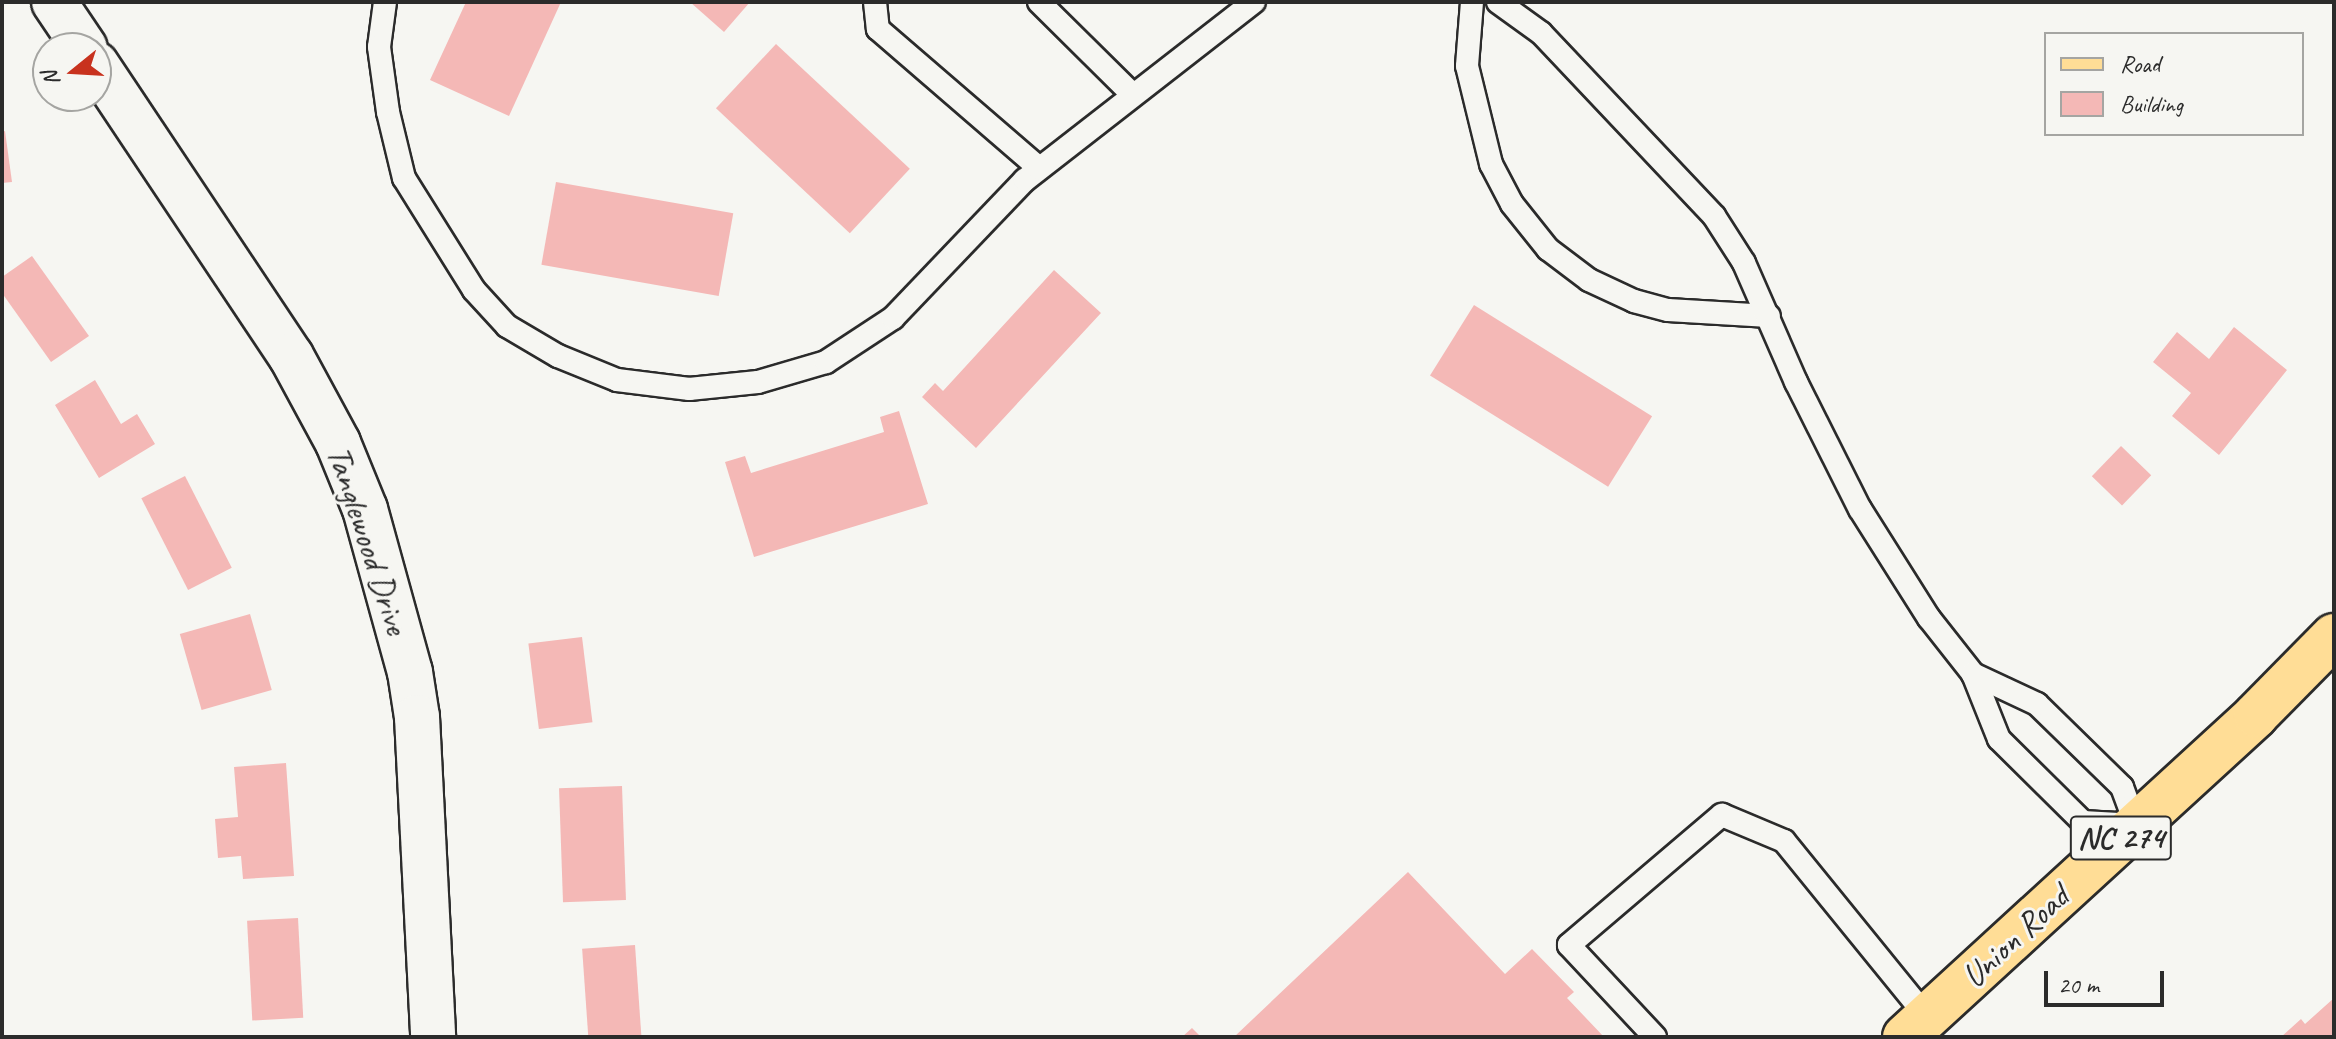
<!DOCTYPE html>
<html>
<head>
<meta charset="utf-8">
<style>
  body { margin:0 }
  #map { position:relative; width:2336px; height:1039px; overflow:hidden; background:#f6f6f2; font-family:Caveat,sans-serif }
  div>[style] { position:absolute }
  .building>* { inset:0; background:#f4b8b6; transform-origin:0 0 }
  .roads { filter:drop-shadow(2px 0 #2b2b2b) drop-shadow(-2px 0 #2b2b2b) drop-shadow(0 2px #2b2b2b) drop-shadow(0 -2px #2b2b2b) }
  .lane>* { height:22px; margin:-11px; padding:0 11px; transform-origin:11px; border-radius:11px; background:#f6f6f2 }
  .street>* { height:44px; margin:-22px; padding:0 22px; transform-origin:22px; border-radius:22px; background:#f6f6f2 }
  .primary>* { height:44px; margin:-22px; padding:0 22px; transform-origin:22px; border-radius:22px; background:#ffdd96 }
  span { translate:-50% -50%; white-space:nowrap; text-align:center; line-height:1.15; -webkit-text-stroke:6px #f6f6f2; paint-order:stroke }
  .shield-label span { padding:2px 6px; background:#f6f6f2; border:2px solid; border-radius:6px; -webkit-text-stroke-width:0 }
  .shield-label { font-size:32px; color:#2b2b2b; font-weight:700 }
  .street-label { font-size:34px; color:#2b2b2b }
  .frame { position:absolute; inset:0; border:4px solid #2b2b2b; pointer-events:none }
  .legend { position:absolute; left:2044px; top:32px; width:260px; height:104px; box-sizing:border-box; background:#f6f6f2; border:2px solid #a5a5a2; margin:0; padding:10px 14px; list-style:none; font-size:24px; color:#2b2b2b }
  .legend li { display:flex; align-items:center; gap:16px; height:40px }
  .legend b { width:40px; border:2px solid #a5a5a2 }
  .north { position:absolute; left:32px; top:32px; width:80px; height:80px; box-sizing:border-box; background:#f6f6f2; border:2px solid #a5a5a2; border-radius:50%; rotate:252deg; font-size:22px; font-weight:700; line-height:32px; text-align:center; color:#2b2b2b }
  .north::after { content:''; display:block; margin:auto; width:28px; height:36px; background:#c8321e; clip-path:polygon(50% 0,100% 100%,50% 72%,0 100%) }
  .scale { position:absolute; left:2044px; top:971px; width:120px; height:36px; box-sizing:border-box; border:4px solid #2b2b2b; border-top:0; padding-left:10px; font-size:24px; line-height:28px; white-space:nowrap; color:#2b2b2b; -webkit-text-stroke:6px #f6f6f2; paint-order:stroke }
</style>
</head>
<body>
<div id="map">
  <div class="building">
    <i style="clip-path:polygon(466px 2px,561px 2px,509px 116px,430px 80px)"></i>
    <i style="clip-path:polygon(690px 2px,750px 2px,724px 32px)"></i>
    <i style="left:776px;top:44px;width:183px;height:88px;rotate:43deg"></i>
    <i style="clip-path:polygon(5px 131px,12px 182px,2px 183px,2px 132px)"></i>
    <i style="left:556px;top:182px;width:180px;height:84px;rotate:10deg"></i>
    <i style="clip-path:polygon(32px 256px,89px 336px,51px 362px,2px 293px,2px 277px)"></i>
    <i style="clip-path:polygon(1054px 270px,1101px 313px,976px 448px,922px 397px,935px 383px,943px 391px)"></i>
    <i style="left:1474px;top:305px;width:210px;height:83px;rotate:32deg"></i>
    <i style="clip-path:polygon(2234px 327px,2287px 370px,2219px 455px,2172px 416px,2191px 393px,2153px 362px,2177px 332px,2209px 359px)"></i>
    <i style="clip-path:polygon(95px 380px,121px 424px,137px 414px,155px 444px,99px 478px,55px 405px)"></i>
    <i style="clip-path:polygon(899px 411px,928px 504px,754px 557px,725px 462px,745px 456px,751px 473px,884px 432px,880px 417px)"></i>
    <i style="left:2121px;top:446px;width:42px;height:42px;rotate:44deg"></i>
    <i style="left:185px;top:476px;width:103px;height:49px;rotate:63deg"></i>
    <i style="left:250px;top:614px;width:79px;height:73px;rotate:74deg"></i>
    <i style="left:582px;top:637px;width:86px;height:54px;rotate:83deg"></i>
    <i style="clip-path:polygon(286px 763px,294px 876px,243px 879px,241px 856px,218px 858px,215px 819px,238px 817px,234px 767px)"></i>
    <i style="left:622px;top:786px;width:114px;height:63px;rotate:88deg"></i>
    <i style="clip-path:polygon(1408px 872px,1505px 974px,1532px 949px,1574px 992px,1567px 998px,1604px 1037px,1234px 1037px)"></i>
    <i style="left:298px;top:918px;width:100px;height:51px;rotate:87deg"></i>
    <i style="left:635px;top:945px;width:92px;height:53px;rotate:86deg"></i>
    <i style="clip-path:polygon(2334px 998px,2334px 1037px,2281px 1037px,2301px 1019px,2305px 1024px)"></i>
    <i style="clip-path:polygon(1192px 1028px,1201px 1037px,1182px 1037px)"></i>
  </div>
  <div class="roads">
    <div class="lane">
      <i style="left:385px;top:2px;width:45px;rotate:97.6deg"></i>
      <i style="left:379px;top:47px;width:66px;rotate:82.1deg"></i>
      <i style="left:388px;top:112px;width:68px;rotate:76.4deg"></i>
      <i style="left:404px;top:178px;width:132px;rotate:58deg"></i>
      <i style="left:474px;top:290px;width:49px;rotate:47.5deg"></i>
      <i style="left:507px;top:326px;width:59px;rotate:30.5deg"></i>
      <i style="left:558px;top:356px;width:64px;rotate:22.1deg"></i>
      <i style="left:617px;top:380px;width:73px;rotate:7.1deg"></i>
      <i style="left:689px;top:389px;width:69px;rotate:-5.8deg"></i>
      <i style="left:758px;top:382px;width:71px;rotate:-16.4deg"></i>
      <i style="left:826px;top:362px;width:80px;rotate:-33.3deg"></i>
      <i style="left:893px;top:318px;width:191px;rotate:-46.3deg"></i>
      <i style="left:1025px;top:180px;width:290px;rotate:-37.9deg"></i>
      <i style="left:875px;top:2px;width:27px;rotate:84deg"></i>
      <i style="left:878px;top:29px;width:213px;rotate:40.8deg"></i>
      <i style="left:1039px;top:2px;width:131px;rotate:44.7deg"></i>
      <i style="left:1472px;top:2px;width:64px;rotate:94.5deg"></i>
      <i style="left:1467px;top:66px;width:101px;rotate:76.2deg"></i>
      <i style="left:1491px;top:164px;width:45px;rotate:62.3deg"></i>
      <i style="left:1512px;top:204px;width:58px;rotate:51.3deg"></i>
      <i style="left:1548px;top:249px;width:51px;rotate:37.1deg"></i>
      <i style="left:1589px;top:280px;width:50px;rotate:25deg"></i>
      <i style="left:1634px;top:301px;width:35px;rotate:15deg"></i>
      <i style="left:1668px;top:310px;width:101px;rotate:3.4deg"></i>
      <i style="left:1498px;top:2px;width:53px;rotate:35.8deg"></i>
      <i style="left:1541px;top:33px;width:252px;rotate:46.6deg"></i>
      <i style="left:1714px;top:216px;width:56px;rotate:57.4deg"></i>
      <i style="left:1744px;top:263px;width:130px;rotate:66.4deg"></i>
      <i style="left:1796px;top:382px;width:142px;rotate:63.3deg"></i>
      <i style="left:1860px;top:509px;width:129px;rotate:57.7deg"></i>
      <i style="left:1929px;top:618px;width:71px;rotate:51.8deg"></i>
      <i style="left:1973px;top:674px;width:70px;rotate:68.2deg"></i>
      <i style="left:1999px;top:739px;width:118px;rotate:44.7deg"></i>
      <i style="left:2083px;top:822px;width:53px;rotate:3.2deg"></i>
      <i style="left:2136px;top:825px;width:40px;rotate:-110.2deg"></i>
      <i style="left:2122px;top:787px;width:119px;rotate:-135.7deg"></i>
      <i style="left:2037px;top:704px;width:71px;rotate:-154.9deg"></i>
      <i style="left:1655px;top:1037px;width:126px;rotate:-133.1deg"></i>
      <i style="left:1569px;top:945px;width:201px;rotate:-40.4deg"></i>
      <i style="left:1722px;top:815px;width:67px;rotate:22.8deg"></i>
      <i style="left:1784px;top:841px;width:227px;rotate:50.9deg"></i>
    </div>
    <div class="street">
      <i style="left:54px;top:2px;width:55px;rotate:56deg"></i>
      <i style="left:96px;top:64px;width:351px;rotate:56.3deg"></i>
      <i style="left:291px;top:356px;width:99px;rotate:61.6deg"></i>
      <i style="left:338px;top:443px;width:71px;rotate:67.8deg"></i>
      <i style="left:365px;top:509px;width:169px;rotate:74.6deg"></i>
      <i style="left:410px;top:672px;width:46px;rotate:81.2deg"></i>
      <i style="left:417px;top:717px;width:320px;rotate:87.1deg"></i>
    </div>
    <div class="primary">
      <i style="left:1905px;top:1037px;width:476px;rotate:-42.5deg"></i>
      <i style="left:2256px;top:715px;width:111px;rotate:-45.4deg"></i>
    </div>
  </div>
  <div class="shield-label">
    <span style="left:2121px;top:838px">NC 274</span>
  </div>
  <div class="street-label">
    <span style="left:368px;top:540px;rotate:72deg">Tanglewood Drive</span>
    <span style="left:2015px;top:936px;rotate:-43deg">Union Road</span>
  </div>
  <div class="frame"></div>
  <ul class="legend">
  <li><b style="height:10px;background:#ffdd96"></b>Road</li>
  <li><b style="height:22px;background:#f4b8b6"></b>Building</li>
  </ul>
  <div class="north">N</div>
  <div class="scale">20 m</div>
</div>
</body>
</html>
